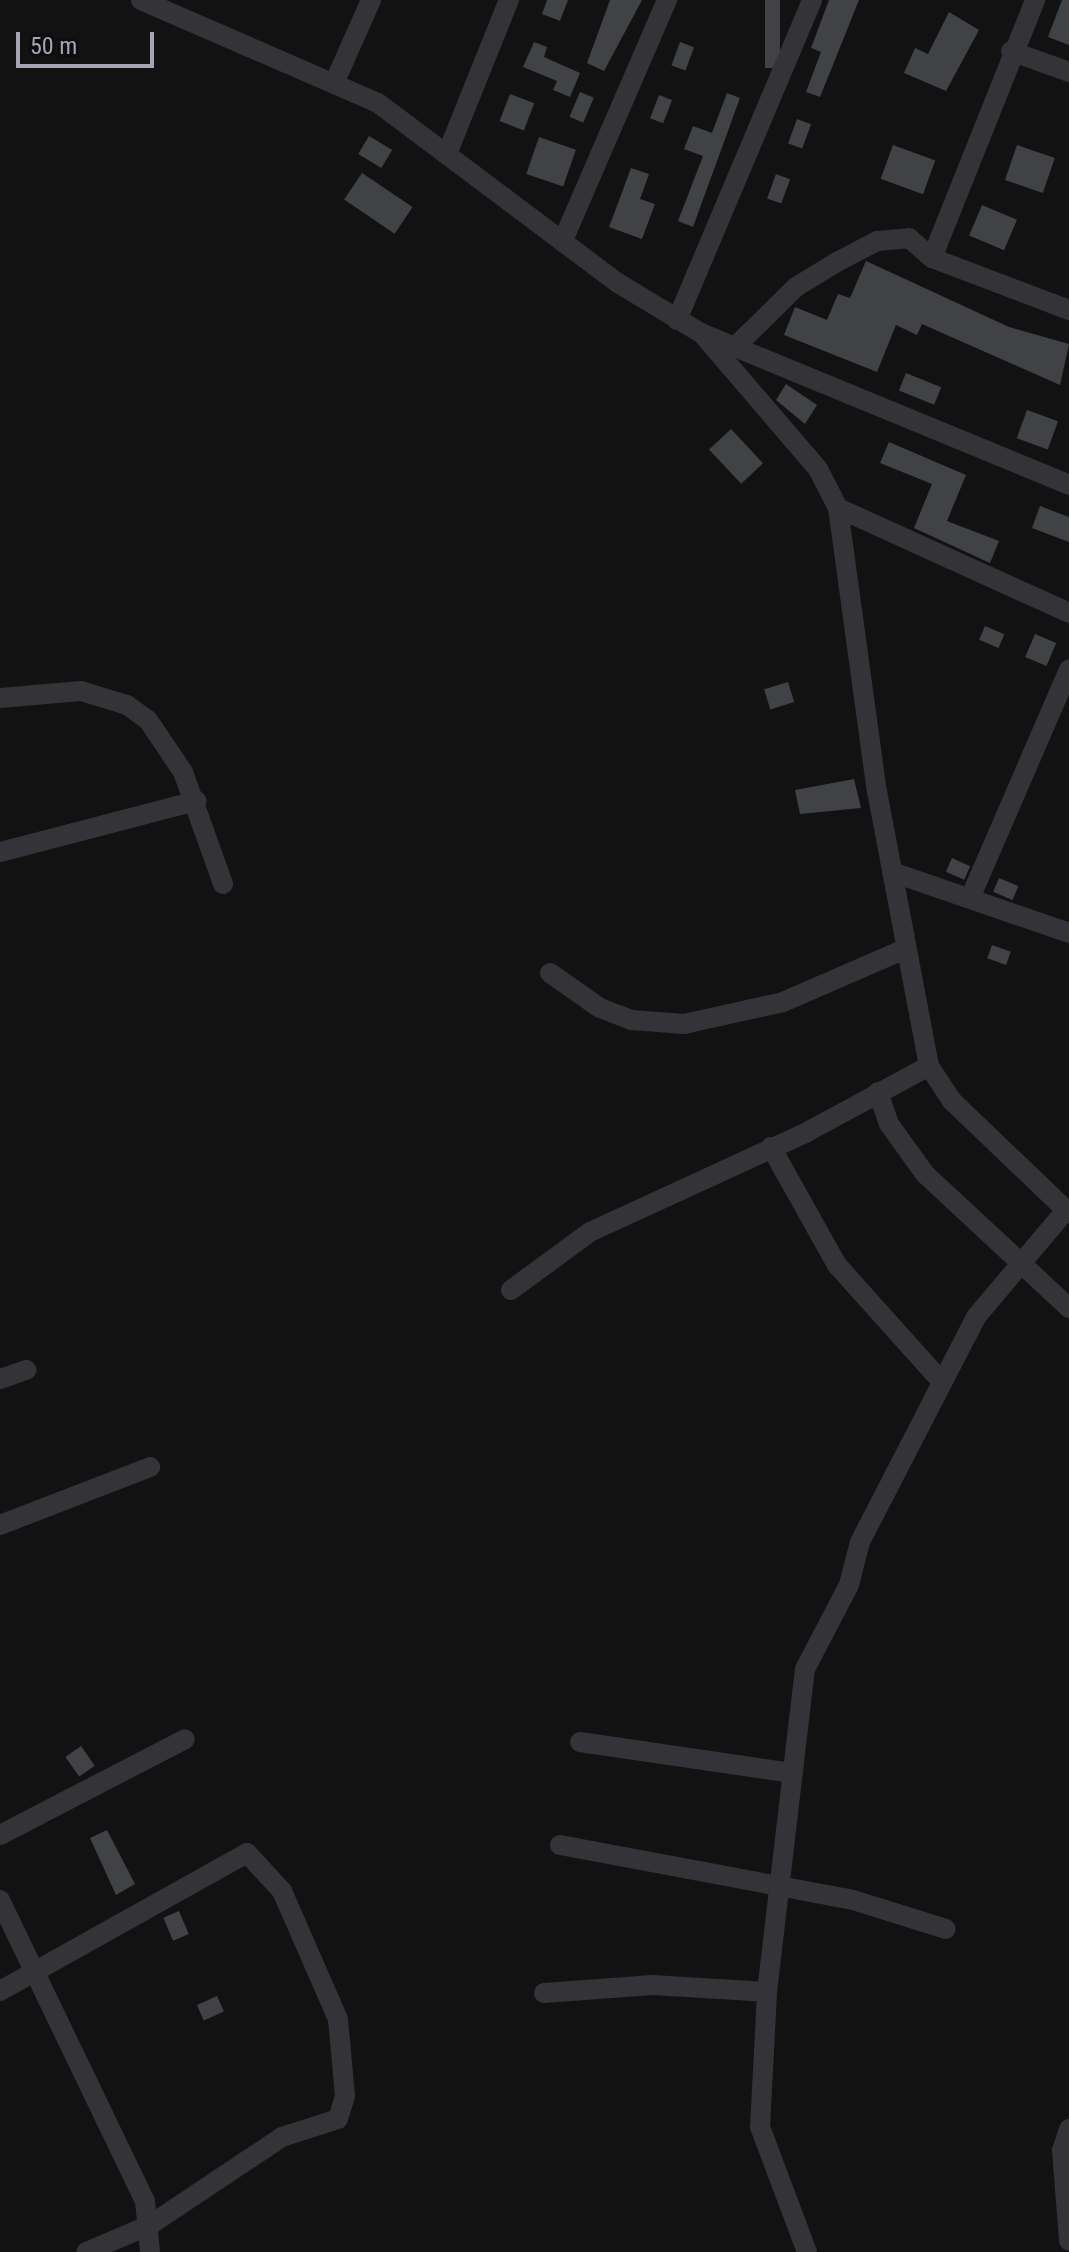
<!DOCTYPE html>
<html>
<head>
<meta charset="utf-8">
<style>
  body { margin:0 }
  #map { position:relative; width:1069px; height:2252px; overflow:hidden; background:#121213; font-family:"Roboto Condensed",sans-serif }
  div>[style] { position:absolute }
  .building>* { inset:0; background:#414246; transform-origin:0 0 }
  .minor>* { height:20px; margin:-10px; padding:0 10px; transform-origin:10px; border-radius:10px; background:#333338 }
  span { translate:-50% -50%; white-space:nowrap; text-align:center; line-height:1.15; -webkit-text-stroke:6px #0d0d0e; paint-order:stroke }
  .scale { position:absolute; left:16px; top:32px; width:138px; height:36px; box-sizing:border-box; border:4px solid #a4a7b3; border-top:0; padding-left:10px; font-size:24px; line-height:28px; white-space:nowrap; color:#a4a7b3; -webkit-text-stroke:6px #0d0d0e; paint-order:stroke }
</style>
</head>
<body>
<div id="map">
  <div class="building">
    <i style="clip-path:polygon(547px 0,568px 0,560px 21px,542px 14px)"></i>
    <i style="clip-path:polygon(610px 0,642px 0,604px 71px,587px 63px)"></i>
    <i style="left:765px;top:0;width:15px;height:68px"></i>
    <i style="clip-path:polygon(829px 0,859px 0,820px 97px,806px 92px,821px 52px,811px 48px)"></i>
    <i style="clip-path:polygon(1062px 0,1069px 0,1069px 45px,1048px 37px)"></i>
    <i style="clip-path:polygon(949px 12px,979px 30px,946px 91px,904px 73px,915px 48px,928px 54px)"></i>
    <i style="clip-path:polygon(534px 42px,547px 47px,544px 57px,580px 73px,570px 97px,553px 90px,557px 81px,523px 67px)"></i>
    <i style="left:680px;top:42px;width:15px;height:25px;rotate:20deg"></i>
    <i style="left:580px;top:92px;width:15px;height:27px;rotate:23deg"></i>
    <i style="clip-path:polygon(727px 93px,740px 98px,693px 227px,678px 221px,703px 156px,684px 149px,693px 126px,712px 133px)"></i>
    <i style="left:510px;top:94px;width:26px;height:29px;rotate:21deg"></i>
    <i style="left:659px;top:95px;width:14px;height:25px;rotate:21deg"></i>
    <i style="left:797px;top:119px;width:15px;height:26px;rotate:20deg"></i>
    <i style="left:369px;top:136px;width:27px;height:21px;rotate:31deg"></i>
    <i style="left:539px;top:137px;width:39px;height:39px;rotate:19deg"></i>
    <i style="left:893px;top:145px;width:45px;height:36px;rotate:20deg"></i>
    <i style="left:1017px;top:145px;width:40px;height:37px;rotate:19deg"></i>
    <i style="clip-path:polygon(631px 168px,649px 174px,640px 199px,655px 204px,642px 239px,609px 227px)"></i>
    <i style="left:362px;top:173px;width:61px;height:32px;rotate:34deg"></i>
    <i style="left:776px;top:174px;width:15px;height:26px;rotate:20deg"></i>
    <i style="left:982px;top:205px;width:38px;height:33px;rotate:23deg"></i>
    <i style="clip-path:polygon(866px 261px,1009px 327px,1069px 344px,1060px 385px,922px 324px,917px 335px,896px 325px,877px 372px,784px 335px,795px 307px,827px 320px,838px 294px,850px 298px)"></i>
    <i style="left:906px;top:373px;width:38px;height:19px;rotate:22deg"></i>
    <i style="clip-path:polygon(786px 384px,817px 405px,805px 424px,776px 400px)"></i>
    <i style="left:1027px;top:410px;width:33px;height:30px;rotate:20deg"></i>
    <i style="left:731px;top:429px;width:47px;height:30px;rotate:47deg"></i>
    <i style="clip-path:polygon(889px 442px,966px 475px,947px 521px,999px 541px,990px 563px,914px 528px,932px 484px,880px 463px)"></i>
    <i style="clip-path:polygon(1040px 506px,1069px 517px,1069px 542px,1032px 528px)"></i>
    <i style="left:985px;top:626px;width:21px;height:15px;rotate:23deg"></i>
    <i style="left:1035px;top:634px;width:23px;height:25px;rotate:23deg"></i>
    <i style="left:788px;top:682px;width:21px;height:25px;rotate:73deg"></i>
    <i style="clip-path:polygon(854px 779px,861px 808px,800px 814px,795px 790px)"></i>
    <i style="left:952px;top:858px;width:20px;height:15px;rotate:24deg"></i>
    <i style="left:999px;top:878px;width:21px;height:15px;rotate:23deg"></i>
    <i style="left:992px;top:945px;width:20px;height:14px;rotate:20deg"></i>
    <i style="left:81px;top:1746px;width:24px;height:19px;rotate:55deg"></i>
    <i style="clip-path:polygon(107px 1830px,135px 1884px,116px 1895px,90px 1838px)"></i>
    <i style="left:179px;top:1911px;width:25px;height:17px;rotate:67deg"></i>
    <i style="left:217px;top:1996px;width:17px;height:22px;rotate:66deg"></i>
  </div>
  <div class="minor">
    <i style="left:141px;top:0;width:258px;rotate:23.5deg"></i>
    <i style="left:378px;top:103px;width:300px;rotate:36.9deg"></i>
    <i style="left:618px;top:283px;width:97px;rotate:31.1deg"></i>
    <i style="left:701px;top:333px;width:398px;rotate:22.4deg"></i>
    <i style="left:1011px;top:51px;width:62px;rotate:19.9deg"></i>
    <i style="left:336px;top:79px;width:86px;rotate:-66.1deg"></i>
    <i style="left:447px;top:154px;width:166px;rotate:-68.1deg"></i>
    <i style="left:564px;top:238px;width:259px;rotate:-66.6deg"></i>
    <i style="left:932px;top:258px;width:278px;rotate:-68.2deg"></i>
    <i style="left:677px;top:320px;width:347px;rotate:-67.1deg"></i>
    <i style="left:704px;top:336px;width:175px;rotate:49.4deg"></i>
    <i style="left:818px;top:469px;width:44px;rotate:62.9deg"></i>
    <i style="left:838px;top:508px;width:286px;rotate:82.2deg"></i>
    <i style="left:877px;top:791px;width:280px;rotate:79.3deg"></i>
    <i style="left:929px;top:1066px;width:42px;rotate:56.7deg"></i>
    <i style="left:952px;top:1101px;width:162px;rotate:43.7deg"></i>
    <i style="left:738px;top:344px;width:81px;rotate:-44.5deg"></i>
    <i style="left:796px;top:287px;width:48px;rotate:-31.4deg"></i>
    <i style="left:837px;top:262px;width:45px;rotate:-27.7deg"></i>
    <i style="left:877px;top:241px;width:32px;rotate:-5deg"></i>
    <i style="left:909px;top:238px;width:30px;rotate:41deg"></i>
    <i style="left:932px;top:258px;width:147px;rotate:20.8deg"></i>
    <i style="left:838px;top:508px;width:254px;rotate:24.4deg"></i>
    <i style="left:0;top:698px;width:81px;rotate:-4.9deg"></i>
    <i style="left:81px;top:691px;width:48px;rotate:16.9deg"></i>
    <i style="left:127px;top:705px;width:26px;rotate:36deg"></i>
    <i style="left:148px;top:720px;width:63px;rotate:56.1deg"></i>
    <i style="left:183px;top:772px;width:119px;rotate:70.3deg"></i>
    <i style="left:0;top:852px;width:203px;rotate:-14.6deg"></i>
    <i style="left:892px;top:872px;width:187px;rotate:19deg"></i>
    <i style="left:971px;top:896px;width:247px;rotate:-66.6deg"></i>
    <i style="left:550px;top:973px;width:61px;rotate:35deg"></i>
    <i style="left:600px;top:1008px;width:34px;rotate:21deg"></i>
    <i style="left:632px;top:1020px;width:52px;rotate:4.4deg"></i>
    <i style="left:684px;top:1024px;width:101px;rotate:-12.5deg"></i>
    <i style="left:783px;top:1002px;width:133px;rotate:-23.5deg"></i>
    <i style="left:878px;top:1092px;width:34px;rotate:71deg"></i>
    <i style="left:889px;top:1124px;width:62px;rotate:54.2deg"></i>
    <i style="left:925px;top:1174px;width:197px;rotate:42.9deg"></i>
    <i style="left:771px;top:1147px;width:135px;rotate:60.8deg"></i>
    <i style="left:837px;top:1265px;width:157px;rotate:48.1deg"></i>
    <i style="left:511px;top:1290px;width:98px;rotate:-36.3deg"></i>
    <i style="left:590px;top:1232px;width:239px;rotate:-24.7deg"></i>
    <i style="left:807px;top:1132px;width:139px;rotate:-28.4deg"></i>
    <i style="left:0;top:1379px;width:28px;rotate:-19deg"></i>
    <i style="left:0;top:1525px;width:161px;rotate:-21.1deg"></i>
    <i style="left:580px;top:1742px;width:215px;rotate:8.3deg"></i>
    <i style="left:0;top:1835px;width:208px;rotate:-27.4deg"></i>
    <i style="left:560px;top:1845px;width:298px;rotate:10.6deg"></i>
    <i style="left:853px;top:1900px;width:97px;rotate:17.3deg"></i>
    <i style="left:0;top:1900px;width:334px;rotate:64.3deg"></i>
    <i style="left:145px;top:2201px;width:51px;rotate:84.4deg"></i>
    <i style="left:0;top:1991px;width:283px;rotate:-29.2deg"></i>
    <i style="left:247px;top:1853px;width:52px;rotate:47.4deg"></i>
    <i style="left:282px;top:1891px;width:140px;rotate:66.4deg"></i>
    <i style="left:338px;top:2019px;width:77px;rotate:84.8deg"></i>
    <i style="left:345px;top:2096px;width:24px;rotate:107deg"></i>
    <i style="left:338px;top:2119px;width:59px;rotate:162.2deg"></i>
    <i style="left:282px;top:2137px;width:159px;rotate:146.3deg"></i>
    <i style="left:150px;top:2225px;width:69px;rotate:157.1deg"></i>
    <i style="left:544px;top:1993px;width:109px;rotate:-4.2deg"></i>
    <i style="left:653px;top:1985px;width:114px;rotate:3.5deg"></i>
    <i style="left:1069px;top:2129px;width:22px;rotate:108deg"></i>
    <i style="left:1062px;top:2150px;width:91px;rotate:85.6deg"></i>
    <i style="left:807px;top:2252px;width:134px;rotate:-110.6deg"></i>
    <i style="left:760px;top:2127px;width:135px;rotate:-87deg"></i>
    <i style="left:767px;top:1992px;width:325px;rotate:-83.3deg"></i>
    <i style="left:805px;top:1669px;width:95px;rotate:-62.4deg"></i>
    <i style="left:849px;top:1585px;width:44px;rotate:-75.7deg"></i>
    <i style="left:860px;top:1542px;width:253px;rotate:-62.7deg"></i>
    <i style="left:976px;top:1317px;width:140px;rotate:-49.9deg"></i>
  </div>
  <div class="scale">50 m</div>
</div>
</body>
</html>
